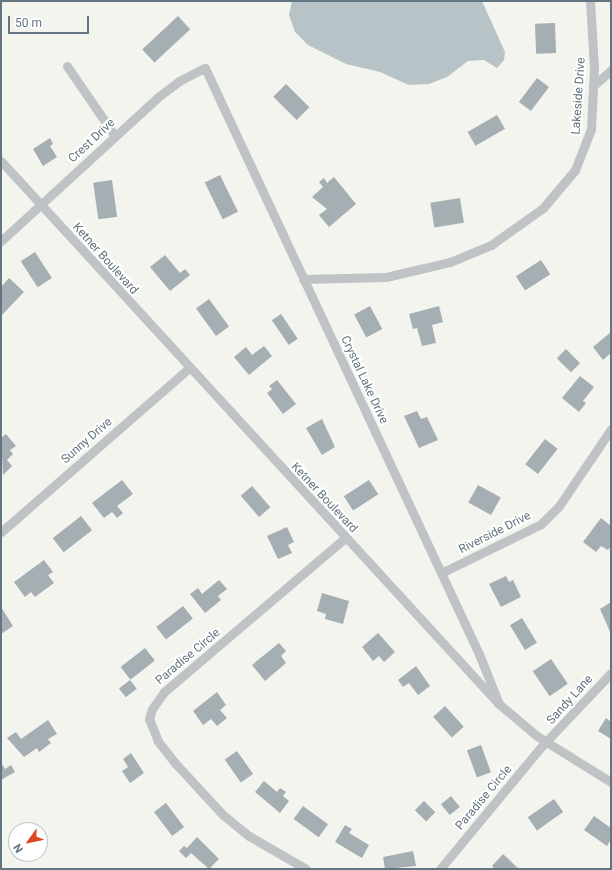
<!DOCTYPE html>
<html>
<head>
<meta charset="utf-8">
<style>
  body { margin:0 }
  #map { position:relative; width:612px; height:870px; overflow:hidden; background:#f4f4ef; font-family:Roboto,sans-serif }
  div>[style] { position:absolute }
  .water>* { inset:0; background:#b7c3c7 }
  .building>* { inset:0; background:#a5aeb2; transform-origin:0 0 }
  .street>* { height:9px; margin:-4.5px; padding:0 4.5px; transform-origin:4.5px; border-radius:4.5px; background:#bfc3c6 }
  span { translate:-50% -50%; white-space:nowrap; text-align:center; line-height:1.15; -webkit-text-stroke:4px #fff; paint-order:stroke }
  .street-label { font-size:12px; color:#637580 }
  .frame { position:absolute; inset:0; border:2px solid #637580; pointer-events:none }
  .north { position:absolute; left:8px; top:822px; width:40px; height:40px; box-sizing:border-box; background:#fff; border:1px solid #c1c8cc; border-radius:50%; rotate:237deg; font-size:11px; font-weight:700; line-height:16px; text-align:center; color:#637580 }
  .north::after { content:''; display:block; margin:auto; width:14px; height:18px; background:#e04523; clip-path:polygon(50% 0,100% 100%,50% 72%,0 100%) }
  .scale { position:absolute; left:8px; top:16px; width:81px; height:18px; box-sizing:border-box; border:2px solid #637580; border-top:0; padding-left:5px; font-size:12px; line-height:14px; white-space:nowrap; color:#637580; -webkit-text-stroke:3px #fff; paint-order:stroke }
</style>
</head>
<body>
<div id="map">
  <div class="water">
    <i style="clip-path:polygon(292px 1px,482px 1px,505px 52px,504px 60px,497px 68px,484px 60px,468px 61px,447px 77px,429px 84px,409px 85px,380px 72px,346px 64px,308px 45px,295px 32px,289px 15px)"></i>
  </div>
  <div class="building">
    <i style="left:178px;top:16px;width:18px;height:49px;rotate:47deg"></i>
    <i style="left:555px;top:23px;width:30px;height:20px;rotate:88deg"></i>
    <i style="left:537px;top:78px;width:15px;height:30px;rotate:37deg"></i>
    <i style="left:286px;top:84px;width:33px;height:18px;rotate:45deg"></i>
    <i style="left:497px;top:115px;width:16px;height:34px;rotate:60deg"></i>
    <i style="clip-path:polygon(50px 138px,53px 144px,50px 146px,57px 157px,43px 166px,33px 149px)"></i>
    <i style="left:220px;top:175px;width:41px;height:17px;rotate:64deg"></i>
    <i style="clip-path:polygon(334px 177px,356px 204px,329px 227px,319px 215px,327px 209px,312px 197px,323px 187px,319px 182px,324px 178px,327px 183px)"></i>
    <i style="left:112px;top:180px;width:37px;height:19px;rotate:82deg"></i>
    <i style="left:460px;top:198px;width:25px;height:30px;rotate:81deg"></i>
    <i style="left:35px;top:252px;width:31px;height:17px;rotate:57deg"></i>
    <i style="clip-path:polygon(165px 255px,180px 273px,185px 269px,190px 275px,170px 291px,150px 267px)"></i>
    <i style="left:541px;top:260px;width:17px;height:30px;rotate:57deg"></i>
    <i style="clip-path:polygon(9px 278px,24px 292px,1px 316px,1px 287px)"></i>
    <i style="left:209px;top:299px;width:34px;height:16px;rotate:54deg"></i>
    <i style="left:370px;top:306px;width:26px;height:18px;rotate:62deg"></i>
    <i style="clip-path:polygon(439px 306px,443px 322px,432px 325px,436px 343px,422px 346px,417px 328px,413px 329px,409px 314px)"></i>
    <i style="left:281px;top:314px;width:30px;height:11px;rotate:56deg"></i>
    <i style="clip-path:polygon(611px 332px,611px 353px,603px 360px,593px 347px)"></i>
    <i style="clip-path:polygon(264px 346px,272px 356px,249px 375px,234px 357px,246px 347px,252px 355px)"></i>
    <i style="left:566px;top:349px;width:20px;height:13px;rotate:45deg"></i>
    <i style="clip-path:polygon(580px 376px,594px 387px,583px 401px,586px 403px,579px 412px,562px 398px)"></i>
    <i style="clip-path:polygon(277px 380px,296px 404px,283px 414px,267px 393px,272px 389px,269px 386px)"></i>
    <i style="clip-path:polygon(417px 411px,421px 419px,427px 417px,438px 440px,419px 448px,404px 416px)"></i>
    <i style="clip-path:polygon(322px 419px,335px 447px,322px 455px,306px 428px)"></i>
    <i style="clip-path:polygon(6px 434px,16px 446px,10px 450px,13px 454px,7px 460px,12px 466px,3px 475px,1px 438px)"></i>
    <i style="left:545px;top:439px;width:16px;height:32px;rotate:38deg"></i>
    <i style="clip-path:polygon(122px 480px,133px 494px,117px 506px,123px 513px,117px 518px,112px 512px,104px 518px,92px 503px)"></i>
    <i style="left:369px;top:480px;width:17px;height:30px;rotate:57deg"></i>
    <i style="left:478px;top:485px;width:26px;height:20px;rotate:29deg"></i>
    <i style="left:252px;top:486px;width:28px;height:15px;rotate:49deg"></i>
    <i style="left:81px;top:516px;width:18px;height:36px;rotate:52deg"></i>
    <i style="clip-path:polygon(601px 518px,611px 526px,611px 546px,608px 550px,601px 546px,596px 552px,583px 542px)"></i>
    <i style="clip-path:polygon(287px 527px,294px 542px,288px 545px,292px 553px,278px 559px,267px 536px)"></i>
    <i style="clip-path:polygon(44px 560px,53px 572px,48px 575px,54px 583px,35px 597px,31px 592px,25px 597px,14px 582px)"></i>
    <i style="clip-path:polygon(506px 576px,509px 582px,513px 580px,521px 597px,501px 607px,489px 584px)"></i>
    <i style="clip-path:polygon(219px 580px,227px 589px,218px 596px,221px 600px,205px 613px,190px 594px,198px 588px,202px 594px)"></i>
    <i style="clip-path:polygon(322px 593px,349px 601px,343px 624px,325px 619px,326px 614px,317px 611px)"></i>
    <i style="clip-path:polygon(611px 602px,611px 634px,600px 609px)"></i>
    <i style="left:183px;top:606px;width:16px;height:34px;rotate:52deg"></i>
    <i style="clip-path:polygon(1px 607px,13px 626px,1px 634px)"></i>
    <i style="left:522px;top:618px;width:29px;height:14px;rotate:59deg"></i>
    <i style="clip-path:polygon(378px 633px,395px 652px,384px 662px,379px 656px,373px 661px,362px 647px)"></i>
    <i style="clip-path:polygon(279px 643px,286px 651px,281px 656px,286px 663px,265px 681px,252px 665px)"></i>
    <i style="left:145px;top:648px;width:16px;height:31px;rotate:52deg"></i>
    <i style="left:551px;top:659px;width:30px;height:22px;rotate:56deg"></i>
    <i style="clip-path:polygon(416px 666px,430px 686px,418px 695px,409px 683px,403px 687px,398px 680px)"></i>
    <i style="left:130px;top:680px;width:11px;height:14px;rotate:52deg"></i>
    <i style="clip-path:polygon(217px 692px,226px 705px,220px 710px,227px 718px,217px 726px,211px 719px,203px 725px,193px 711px)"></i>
    <i style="left:445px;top:706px;width:28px;height:16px;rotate:48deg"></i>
    <i style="clip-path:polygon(606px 718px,611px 722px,611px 739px,598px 731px)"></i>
    <i style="clip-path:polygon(48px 720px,57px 734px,48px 739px,51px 743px,39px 752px,37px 748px,24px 757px,7px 738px,16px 732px,21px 739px)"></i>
    <i style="left:481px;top:745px;width:29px;height:15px;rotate:70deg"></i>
    <i style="left:237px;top:751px;width:28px;height:15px;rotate:55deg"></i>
    <i style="clip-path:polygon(131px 753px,144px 773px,130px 783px,122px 771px,128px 767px,123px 759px)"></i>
    <i style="clip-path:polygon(1px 763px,5px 769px,11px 765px,15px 772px,1px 780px)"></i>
    <i style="clip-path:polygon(264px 781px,277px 792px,280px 788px,286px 792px,283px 796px,289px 801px,280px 813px,255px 792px)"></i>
    <i style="left:451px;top:796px;width:14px;height:13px;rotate:51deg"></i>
    <i style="left:554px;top:799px;width:16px;height:32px;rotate:55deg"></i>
    <i style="left:424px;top:801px;width:16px;height:13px;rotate:45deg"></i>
    <i style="left:166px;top:803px;width:30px;height:15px;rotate:53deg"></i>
    <i style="left:303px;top:806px;width:31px;height:16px;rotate:36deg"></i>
    <i style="clip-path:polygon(594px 816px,611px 828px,611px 839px,607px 846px,584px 830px)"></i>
    <i style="clip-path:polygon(345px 825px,352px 829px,349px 833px,369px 845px,362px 858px,335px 842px)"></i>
    <i style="clip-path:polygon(197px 837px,219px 859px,209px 869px,191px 853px,186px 858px,179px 851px,184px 846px,187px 848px)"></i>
    <i style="clip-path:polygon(413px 851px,416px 866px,385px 869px,383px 857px)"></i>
    <i style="clip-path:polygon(503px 854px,519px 869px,495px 869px,492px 866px)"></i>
  </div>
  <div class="street">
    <i style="left:67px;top:66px;width:85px;rotate:55.6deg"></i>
    <i style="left:594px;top:85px;width:23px;rotate:-41deg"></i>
    <i style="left:1px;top:161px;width:737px;rotate:47.48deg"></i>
    <i style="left:499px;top:704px;width:50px;rotate:40.1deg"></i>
    <i style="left:537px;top:736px;width:87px;rotate:31.9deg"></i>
    <i style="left:1px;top:241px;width:213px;rotate:-42.5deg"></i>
    <i style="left:158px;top:97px;width:26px;rotate:-37deg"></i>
    <i style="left:179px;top:81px;width:29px;rotate:-27deg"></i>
    <i style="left:205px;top:68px;width:647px;rotate:64.94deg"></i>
    <i style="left:479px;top:654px;width:54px;rotate:68.2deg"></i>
    <i style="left:303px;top:279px;width:83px;rotate:-1.4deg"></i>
    <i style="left:386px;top:277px;width:66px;rotate:-13.2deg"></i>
    <i style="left:450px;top:262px;width:44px;rotate:-22.5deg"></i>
    <i style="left:491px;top:245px;width:64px;rotate:-35.4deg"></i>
    <i style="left:543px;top:208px;width:50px;rotate:-49.9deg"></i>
    <i style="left:575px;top:170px;width:44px;rotate:-68.7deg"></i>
    <i style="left:591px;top:129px;width:61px;rotate:-87.2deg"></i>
    <i style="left:594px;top:68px;width:67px;rotate:-93.4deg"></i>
    <i style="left:1px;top:532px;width:249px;rotate:-41.1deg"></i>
    <i style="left:441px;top:573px;width:111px;rotate:-26.1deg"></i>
    <i style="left:541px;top:524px;width:25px;rotate:-45deg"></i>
    <i style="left:559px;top:506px;width:93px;rotate:-56deg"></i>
    <i style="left:306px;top:869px;width:66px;rotate:-149.9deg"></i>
    <i style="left:249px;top:836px;width:33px;rotate:-141deg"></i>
    <i style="left:223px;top:815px;width:71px;rotate:-132.7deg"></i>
    <i style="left:175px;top:763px;width:28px;rotate:-128deg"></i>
    <i style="left:158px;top:741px;width:24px;rotate:-112deg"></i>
    <i style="left:149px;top:719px;width:10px;rotate:-73deg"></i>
    <i style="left:152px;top:709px;width:21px;rotate:-55deg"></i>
    <i style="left:164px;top:692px;width:238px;rotate:-40.4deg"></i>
    <i style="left:440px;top:869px;width:157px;rotate:-50.4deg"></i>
    <i style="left:540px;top:748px;width:103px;rotate:-46.6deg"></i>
  </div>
  <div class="street-label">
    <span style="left:579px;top:96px;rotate:-86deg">Lakeside Drive</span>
    <span style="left:92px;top:141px;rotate:-43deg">Crest Drive</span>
    <span style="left:105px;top:259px;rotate:48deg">Ketner Boulevard</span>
    <span style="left:364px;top:380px;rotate:65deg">Crystal Lake Drive</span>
    <span style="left:87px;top:441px;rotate:-41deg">Sunny Drive</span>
    <span style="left:324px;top:498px;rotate:47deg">Ketner Boulevard</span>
    <span style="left:495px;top:533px;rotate:-27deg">Riverside Drive</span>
    <span style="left:188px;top:657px;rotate:-40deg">Paradise Circle</span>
    <span style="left:570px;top:700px;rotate:-48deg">Sandy Lane</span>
    <span style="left:484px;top:798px;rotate:-50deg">Paradise Circle</span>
  </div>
  <div class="frame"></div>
  <div class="north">N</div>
  <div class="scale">50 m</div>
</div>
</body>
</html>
